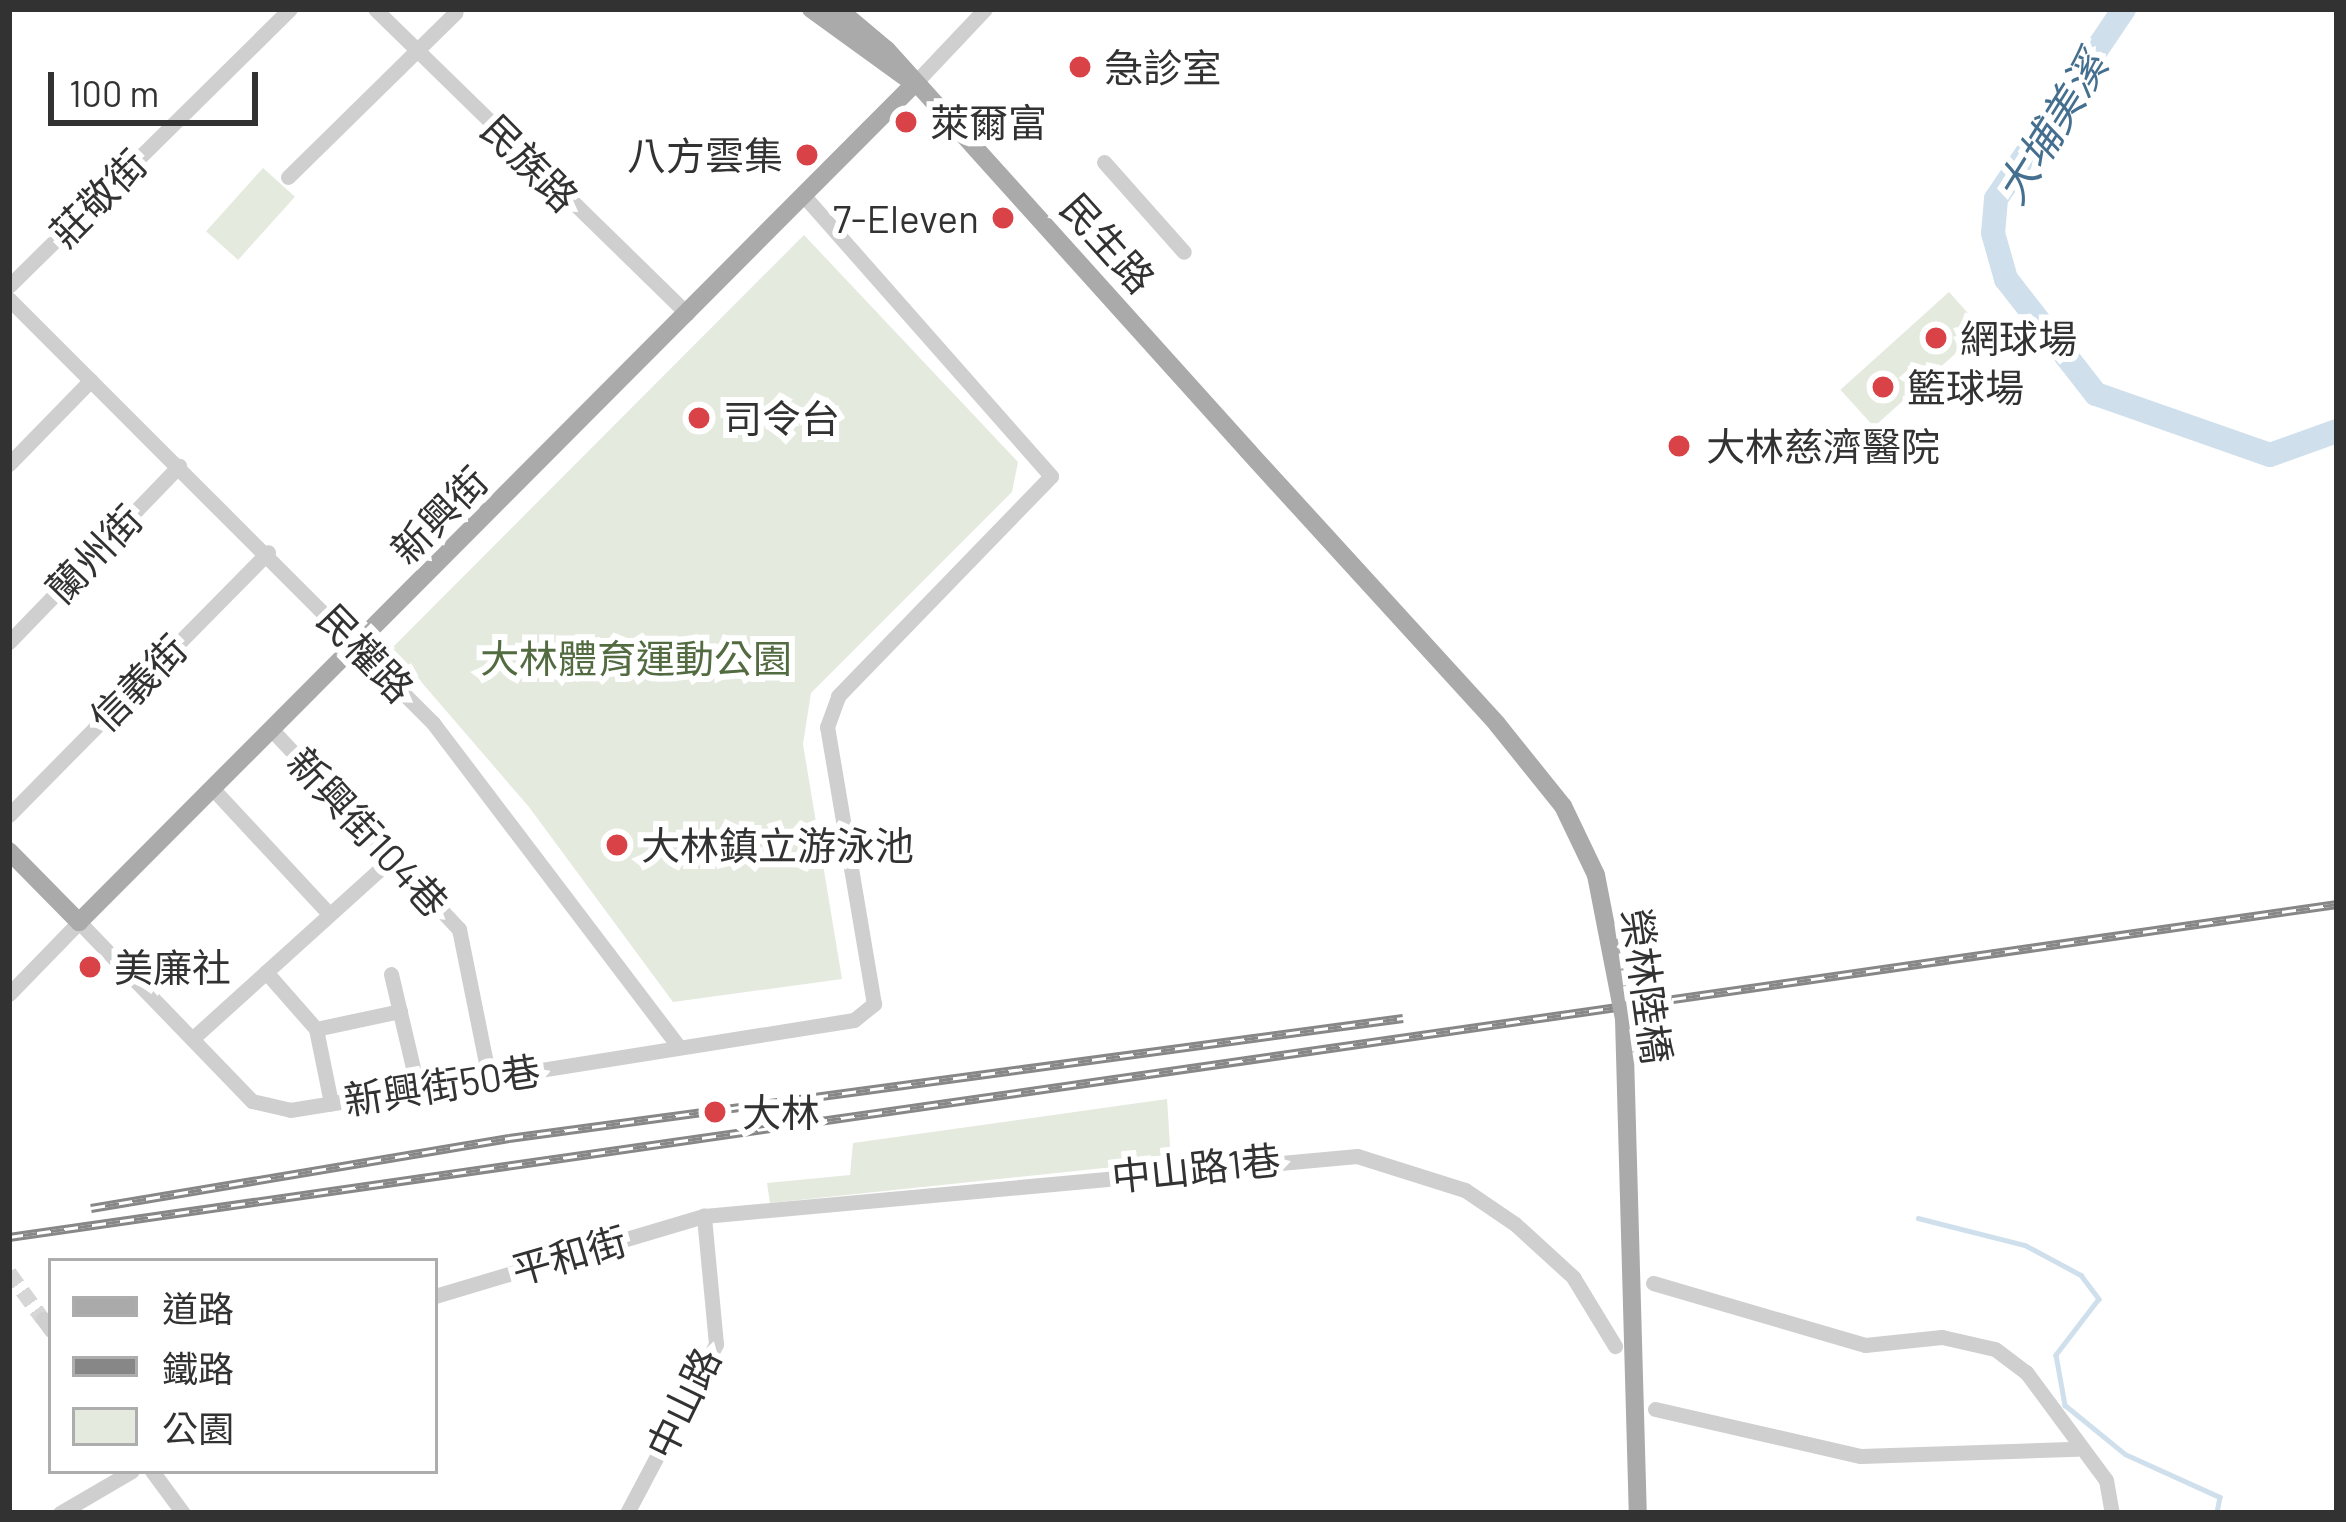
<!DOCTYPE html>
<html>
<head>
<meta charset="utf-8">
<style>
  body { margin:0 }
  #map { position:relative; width:2346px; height:1522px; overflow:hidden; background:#fff; font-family:Barlow,"Noto Sans TC",sans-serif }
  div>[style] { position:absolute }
  .green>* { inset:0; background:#e4eade; transform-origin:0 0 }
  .stream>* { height:4.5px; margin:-2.25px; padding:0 2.25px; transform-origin:2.25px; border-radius:2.25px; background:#cfdfeb }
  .river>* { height:24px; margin:-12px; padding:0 12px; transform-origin:12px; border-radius:12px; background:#cfdfeb }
  .minor-tunnel>* { height:15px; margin-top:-7.5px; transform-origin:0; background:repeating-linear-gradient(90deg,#d6d6d6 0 15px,transparent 0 23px) }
  .minor>* { height:15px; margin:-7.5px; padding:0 7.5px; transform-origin:7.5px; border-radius:7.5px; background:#cfcfcf }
  .major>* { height:18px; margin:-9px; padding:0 9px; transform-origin:9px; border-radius:9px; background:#aaa }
  .rail>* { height:9px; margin-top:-4.5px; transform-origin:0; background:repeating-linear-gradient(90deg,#fff 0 14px,#878787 0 28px); box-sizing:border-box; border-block:3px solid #878787 }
  .major-bridge>* { height:18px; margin:-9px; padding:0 9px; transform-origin:9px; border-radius:9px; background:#aaa }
  .dots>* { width:33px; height:33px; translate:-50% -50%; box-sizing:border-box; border:6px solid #fff; border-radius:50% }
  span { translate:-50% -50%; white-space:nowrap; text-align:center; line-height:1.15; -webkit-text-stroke:12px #fff; paint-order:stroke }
  .poi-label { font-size:39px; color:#323232 }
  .left { translate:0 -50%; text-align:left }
  .right { translate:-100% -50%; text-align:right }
  .street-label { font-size:39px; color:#323232 }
  .park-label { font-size:39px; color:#536b41 }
  .water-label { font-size:42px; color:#446f8f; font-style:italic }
  .frame { position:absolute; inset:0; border:12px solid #323232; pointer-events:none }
  .legend { position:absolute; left:48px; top:1258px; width:390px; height:216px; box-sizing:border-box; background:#fff; border:3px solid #adadad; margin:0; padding:15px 21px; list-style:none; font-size:36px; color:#323232 }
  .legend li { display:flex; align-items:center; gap:24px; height:60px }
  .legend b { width:60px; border:3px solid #adadad }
  .scale { position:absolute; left:48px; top:72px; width:210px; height:54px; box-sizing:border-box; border:6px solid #323232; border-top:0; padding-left:15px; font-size:36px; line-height:42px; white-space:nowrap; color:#323232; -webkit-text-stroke:9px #fff; paint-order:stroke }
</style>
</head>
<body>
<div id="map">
  <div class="green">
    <i style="left:263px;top:168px;width:43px;height:85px;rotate:42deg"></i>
    <i style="clip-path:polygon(804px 235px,1018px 462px,1012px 492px,811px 693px,803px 744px,842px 979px,673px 1002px,529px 807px,392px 648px)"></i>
    <i style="left:1949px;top:292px;width:50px;height:146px;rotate:48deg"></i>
    <i style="clip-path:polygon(1167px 1099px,1171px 1161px,770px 1203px,767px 1183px,850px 1175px,853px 1143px)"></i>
  </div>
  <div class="stream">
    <i style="left:1918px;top:1218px;width:110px;rotate:14.2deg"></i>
    <i style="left:2025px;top:1245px;width:64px;rotate:28.2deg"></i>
    <i style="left:2081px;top:1275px;width:30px;rotate:53deg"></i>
    <i style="left:2099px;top:1299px;width:71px;rotate:127.5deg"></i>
    <i style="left:2056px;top:1355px;width:51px;rotate:79.8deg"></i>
    <i style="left:2065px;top:1405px;width:77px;rotate:39.2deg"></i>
    <i style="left:2125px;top:1454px;width:104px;rotate:24.4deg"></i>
    <i style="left:2220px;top:1497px;width:16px;rotate:101deg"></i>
  </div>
  <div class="river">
    <i style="left:2124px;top:9px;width:229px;rotate:124deg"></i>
    <i style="left:1996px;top:199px;width:34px;rotate:95deg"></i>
    <i style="left:1993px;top:233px;width:48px;rotate:74.2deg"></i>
    <i style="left:2006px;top:279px;width:146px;rotate:52deg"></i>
    <i style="left:2096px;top:394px;width:184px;rotate:19.3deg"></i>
    <i style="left:2270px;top:455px;width:71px;rotate:-19.7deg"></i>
  </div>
  <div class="minor-tunnel">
    <i style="left:9px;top:1272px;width:58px;rotate:54.1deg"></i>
  </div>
  <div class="minor">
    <i style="left:375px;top:9px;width:436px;rotate:44.3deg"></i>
    <i style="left:915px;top:83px;width:102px;rotate:-46.6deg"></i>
    <i style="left:1104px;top:162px;width:120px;rotate:48.4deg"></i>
    <i style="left:288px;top:177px;width:235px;rotate:-44.5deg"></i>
    <i style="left:9px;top:286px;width:395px;rotate:-44.6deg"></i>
    <i style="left:9px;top:299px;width:600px;rotate:45deg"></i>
    <i style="left:433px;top:723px;width:405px;rotate:52.8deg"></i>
    <i style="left:9px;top:464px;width:117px;rotate:-45.7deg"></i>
    <i style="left:9px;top:642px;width:245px;rotate:-46deg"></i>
    <i style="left:272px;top:730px;width:273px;rotate:46.8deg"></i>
    <i style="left:459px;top:929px;width:152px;rotate:78.6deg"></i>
    <i style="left:213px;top:789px;width:171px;rotate:47.1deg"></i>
    <i style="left:9px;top:815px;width:369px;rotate:-45.4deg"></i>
    <i style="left:266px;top:972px;width:76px;rotate:48.7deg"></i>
    <i style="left:316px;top:1029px;width:76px;rotate:78.5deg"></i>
    <i style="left:391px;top:974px;width:118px;rotate:76.8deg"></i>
    <i style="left:9px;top:994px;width:100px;rotate:-45.8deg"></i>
    <i style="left:79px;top:922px;width:249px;rotate:46deg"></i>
    <i style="left:252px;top:1101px;width:39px;rotate:13deg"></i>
    <i style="left:290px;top:1110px;width:571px;rotate:-9.07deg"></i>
    <i style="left:854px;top:1020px;width:26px;rotate:-39deg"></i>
    <i style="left:874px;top:1004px;width:281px;rotate:-99.6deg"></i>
    <i style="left:827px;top:727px;width:33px;rotate:-70deg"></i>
    <i style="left:838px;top:696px;width:306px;rotate:-45.9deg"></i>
    <i style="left:1051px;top:476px;width:373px;rotate:-131.4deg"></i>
    <i style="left:316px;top:1029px;width:86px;rotate:-12.1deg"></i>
    <i style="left:192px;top:1039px;width:270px;rotate:-42.1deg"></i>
    <i style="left:1653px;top:1283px;width:221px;rotate:16.3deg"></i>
    <i style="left:1865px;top:1345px;width:77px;rotate:-5.9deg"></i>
    <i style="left:1942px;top:1337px;width:54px;rotate:12.8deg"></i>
    <i style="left:1995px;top:1349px;width:39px;rotate:37deg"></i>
    <i style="left:2026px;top:1372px;width:134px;rotate:53.5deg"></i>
    <i style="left:2106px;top:1480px;width:34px;rotate:80deg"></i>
    <i style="left:435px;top:1296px;width:281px;rotate:-16.6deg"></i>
    <i style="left:704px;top:1216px;width:656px;rotate:-5.25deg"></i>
    <i style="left:1357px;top:1156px;width:113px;rotate:17.5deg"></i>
    <i style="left:1465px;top:1190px;width:60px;rotate:34.2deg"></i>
    <i style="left:1515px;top:1224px;width:79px;rotate:42.4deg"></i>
    <i style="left:1573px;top:1277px;width:81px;rotate:58.7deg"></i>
    <i style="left:43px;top:1319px;width:14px;rotate:54deg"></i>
    <i style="left:1655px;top:1409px;width:211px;rotate:12.9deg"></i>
    <i style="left:1861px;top:1456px;width:216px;rotate:-1.9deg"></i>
    <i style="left:152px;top:1471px;width:52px;rotate:53.6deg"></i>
    <i style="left:60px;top:1513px;width:83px;rotate:-30.3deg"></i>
    <i style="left:627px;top:1513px;width:191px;rotate:-62.2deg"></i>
    <i style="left:716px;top:1344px;width:129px;rotate:-95.4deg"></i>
  </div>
  <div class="major">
    <i style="left:811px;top:9px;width:116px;rotate:35.9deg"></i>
    <i style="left:838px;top:9px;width:64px;rotate:39.9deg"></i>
    <i style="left:887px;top:50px;width:540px;rotate:48deg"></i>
    <i style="left:9px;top:851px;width:100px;rotate:45.4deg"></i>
    <i style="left:79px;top:922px;width:1184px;rotate:-45.1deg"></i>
  </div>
  <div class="rail">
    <i style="left:91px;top:1208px;width:424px;rotate:-9.5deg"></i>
    <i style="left:509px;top:1138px;width:902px;rotate:-7.65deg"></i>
    <i style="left:9px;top:1237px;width:2352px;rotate:-8.14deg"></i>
  </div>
  <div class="major-bridge">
    <i style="left:1248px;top:451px;width:369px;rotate:47.6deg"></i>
    <i style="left:1497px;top:724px;width:105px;rotate:51.2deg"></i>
    <i style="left:1563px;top:806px;width:76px;rotate:64.4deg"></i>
    <i style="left:1596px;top:875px;width:147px;rotate:79deg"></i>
    <i style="left:1624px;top:1019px;width:494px;rotate:88.4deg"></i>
  </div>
  <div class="dots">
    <i style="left:1080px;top:67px;background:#d94348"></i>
    <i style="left:906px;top:122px;background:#d94348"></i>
    <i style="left:807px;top:155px;background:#d94348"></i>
    <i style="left:1003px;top:218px;background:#d94348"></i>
    <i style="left:1936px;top:338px;background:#d94348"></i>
    <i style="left:1883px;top:387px;background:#d94348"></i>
    <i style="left:699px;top:418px;background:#d94348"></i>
    <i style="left:1679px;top:446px;background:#d94348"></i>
    <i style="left:617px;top:845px;background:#d94348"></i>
    <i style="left:90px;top:967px;background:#d94348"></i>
    <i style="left:715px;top:1112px;background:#d94348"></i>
  </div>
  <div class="poi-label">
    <span class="left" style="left:1104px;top:67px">急診室</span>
    <span class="left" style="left:930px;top:122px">萊爾富</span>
    <span class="right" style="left:783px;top:155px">八方雲集</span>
    <span class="right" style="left:979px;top:218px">7-Eleven</span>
    <span class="left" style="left:1960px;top:338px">網球場</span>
    <span class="left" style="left:1907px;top:387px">籃球場</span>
    <span class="left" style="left:723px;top:418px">司令台</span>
    <span class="left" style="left:1706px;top:446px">大林慈濟醫院</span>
    <span class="left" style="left:641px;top:845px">大林鎮立游泳池</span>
    <span class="left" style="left:114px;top:967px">美廉社</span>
    <span class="left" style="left:742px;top:1112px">大林</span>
  </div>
  <div class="street-label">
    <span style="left:530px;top:163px;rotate:45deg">民族路</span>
    <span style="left:98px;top:198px;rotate:-45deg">莊敬街</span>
    <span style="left:1108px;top:243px;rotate:48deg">民生路</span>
    <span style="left:439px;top:515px;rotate:-45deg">新興街</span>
    <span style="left:94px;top:554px;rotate:-46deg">蘭州街</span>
    <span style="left:366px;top:653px;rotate:46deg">民權路</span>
    <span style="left:138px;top:683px;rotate:-45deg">信義街</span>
    <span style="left:368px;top:832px;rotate:47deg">新興街104巷</span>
    <span style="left:1647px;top:986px;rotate:82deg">榮林陸橋</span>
    <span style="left:442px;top:1085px;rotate:-9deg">新興街50巷</span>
    <span style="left:1196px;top:1168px;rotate:-6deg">中山路1巷</span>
    <span style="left:569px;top:1255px;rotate:-16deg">平和街</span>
    <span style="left:683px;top:1403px;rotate:-64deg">中山路</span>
  </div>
  <div class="park-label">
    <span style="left:636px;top:658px">大林體育運動公園</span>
  </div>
  <div class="water-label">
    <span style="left:2050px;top:127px;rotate:-58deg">大埔美溪</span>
  </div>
  <div class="frame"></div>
  <ul class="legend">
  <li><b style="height:15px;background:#aaa"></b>道路</li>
  <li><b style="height:15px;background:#878787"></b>鐵路</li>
  <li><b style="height:33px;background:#e4eade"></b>公園</li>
  </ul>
  <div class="scale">100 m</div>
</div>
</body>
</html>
